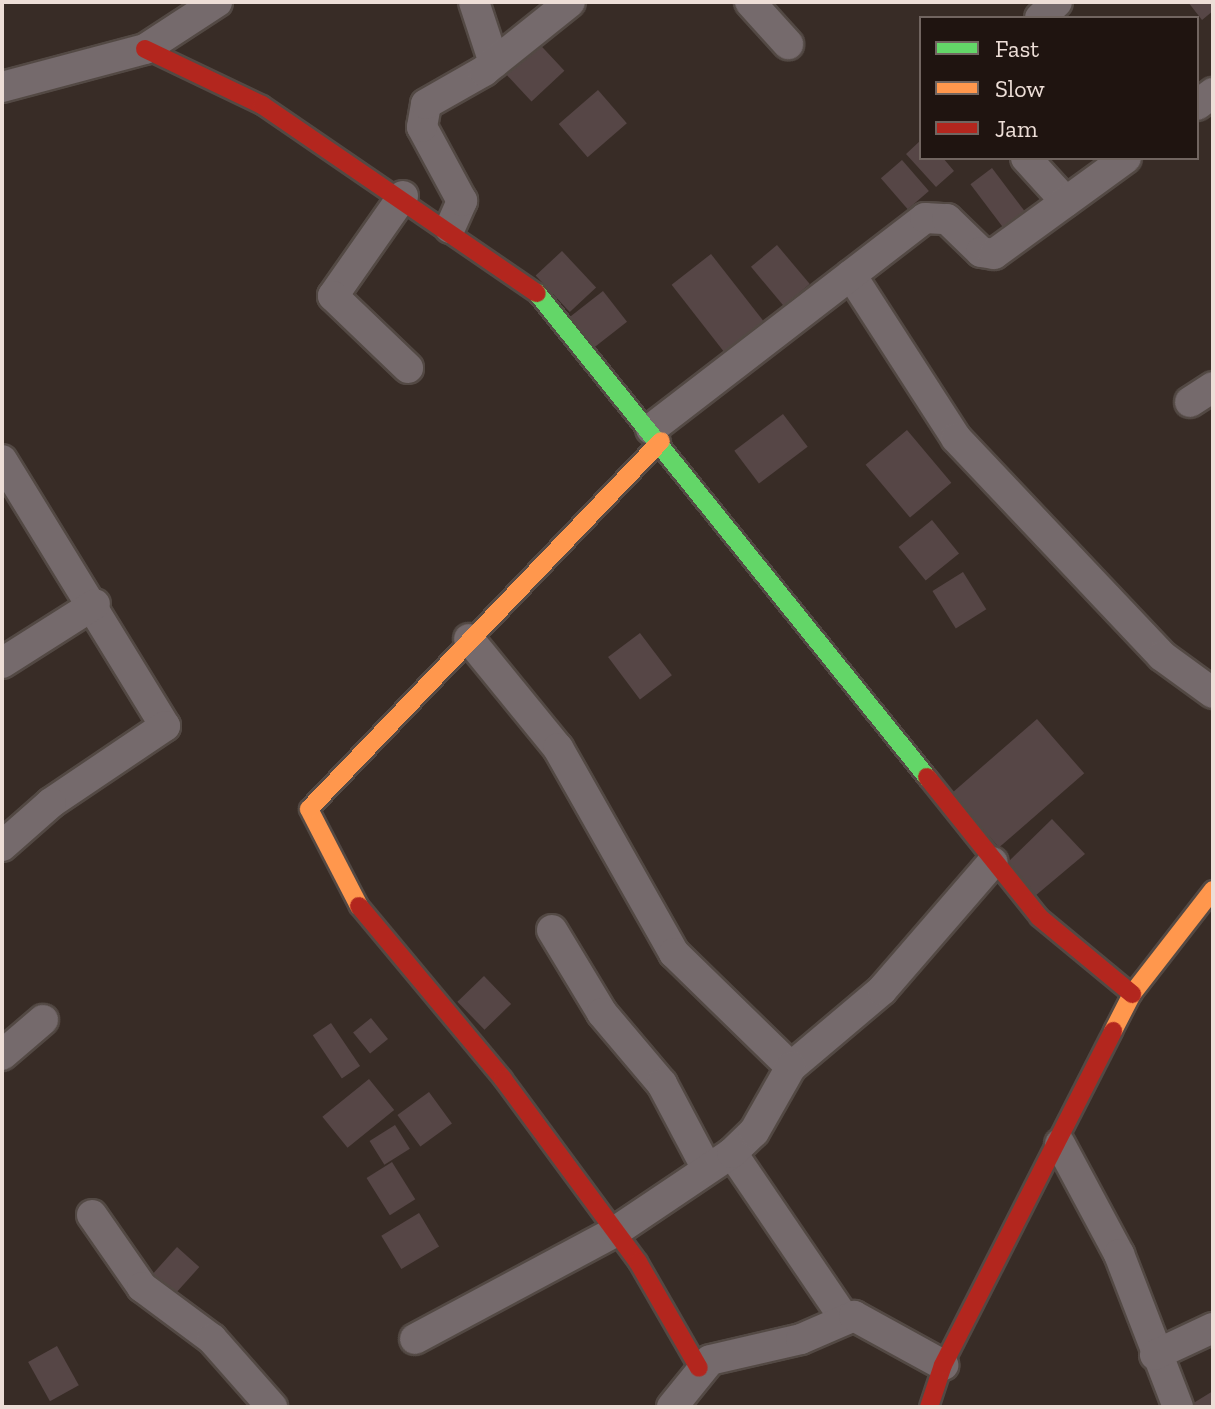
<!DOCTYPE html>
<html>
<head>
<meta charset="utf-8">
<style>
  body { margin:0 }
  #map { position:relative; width:1215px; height:1409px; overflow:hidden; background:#382c26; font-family:"Zilla Slab",serif }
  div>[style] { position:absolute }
  .building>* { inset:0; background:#564646; transform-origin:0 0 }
  .roads { filter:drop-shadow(2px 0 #534944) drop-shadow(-2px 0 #534944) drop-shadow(0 2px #534944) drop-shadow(0 -2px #534944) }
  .street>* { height:30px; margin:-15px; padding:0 15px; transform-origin:15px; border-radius:15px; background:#756a6c }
  .fast>* { height:18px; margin:-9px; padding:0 9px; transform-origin:9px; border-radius:9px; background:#63d668 }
  .slow>* { height:18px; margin:-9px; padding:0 9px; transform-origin:9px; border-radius:9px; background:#ff974d }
  .jam>* { height:18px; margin:-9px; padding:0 9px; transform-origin:9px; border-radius:9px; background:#b3261e }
  span { translate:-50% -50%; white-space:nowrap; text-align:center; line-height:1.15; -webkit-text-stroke:8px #1f1410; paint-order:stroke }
  .frame { position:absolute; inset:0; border:4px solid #edded7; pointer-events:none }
  .legend { position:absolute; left:919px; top:16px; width:280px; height:144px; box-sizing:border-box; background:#1f1410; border:2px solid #716560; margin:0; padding:10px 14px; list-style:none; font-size:24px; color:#edded7 }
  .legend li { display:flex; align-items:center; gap:16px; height:40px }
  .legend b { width:40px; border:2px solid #716560 }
</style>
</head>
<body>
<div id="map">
  <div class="building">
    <i style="clip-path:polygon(1188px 2px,1213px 2px,1213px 11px,1202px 20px)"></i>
    <i style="left:531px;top:35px;width:49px;height:45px;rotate:47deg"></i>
    <i style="left:598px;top:90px;width:44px;height:52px;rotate:49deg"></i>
    <i style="clip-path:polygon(921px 140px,921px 158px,943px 158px,954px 171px,936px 187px,906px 154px)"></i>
    <i style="left:902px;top:160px;width:41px;height:28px;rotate:49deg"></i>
    <i style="left:992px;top:168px;width:59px;height:27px;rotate:53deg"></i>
    <i style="left:777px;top:245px;width:51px;height:34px;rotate:50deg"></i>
    <i style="left:562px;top:251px;width:50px;height:36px;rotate:47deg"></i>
    <i style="left:711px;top:254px;width:91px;height:50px;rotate:52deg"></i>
    <i style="left:603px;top:291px;width:39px;height:45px;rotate:52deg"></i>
    <i style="left:783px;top:414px;width:41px;height:61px;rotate:53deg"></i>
    <i style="left:907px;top:430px;width:69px;height:54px;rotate:50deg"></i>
    <i style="left:932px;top:520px;width:43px;height:43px;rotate:51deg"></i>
    <i style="left:963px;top:572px;width:44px;height:36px;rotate:58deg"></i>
    <i style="left:640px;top:633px;width:53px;height:40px;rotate:53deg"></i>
    <i style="left:1037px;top:719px;width:72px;height:113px;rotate:49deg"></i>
    <i style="clip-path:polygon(1052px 819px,1085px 854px,1035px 896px,1008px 862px)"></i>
    <i style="left:484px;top:976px;width:39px;height:37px;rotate:46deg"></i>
    <i style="left:371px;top:1018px;width:27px;height:23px;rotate:51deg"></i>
    <i style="left:331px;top:1023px;width:52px;height:22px;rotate:56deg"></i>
    <i style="left:369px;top:1079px;width:40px;height:60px;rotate:51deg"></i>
    <i style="left:429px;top:1092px;width:39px;height:39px;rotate:54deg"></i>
    <i style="left:395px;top:1125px;width:28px;height:30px;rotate:58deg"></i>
    <i style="left:392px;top:1162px;width:44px;height:30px;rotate:58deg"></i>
    <i style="left:419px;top:1213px;width:39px;height:44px;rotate:59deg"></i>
    <i style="left:177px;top:1247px;width:30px;height:40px;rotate:42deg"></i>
    <i style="left:57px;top:1346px;width:45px;height:33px;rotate:61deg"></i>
    <i style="clip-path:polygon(1213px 1391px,1213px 1407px,1187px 1407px)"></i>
  </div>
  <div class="roads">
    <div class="street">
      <i style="left:474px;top:2px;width:64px;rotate:71.8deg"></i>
      <i style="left:750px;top:2px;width:57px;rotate:47.9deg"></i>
      <i style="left:1040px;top:18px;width:23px;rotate:-43deg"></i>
      <i style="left:2px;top:87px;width:148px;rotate:-14.9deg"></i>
      <i style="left:145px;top:49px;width:86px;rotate:-33.1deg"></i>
      <i style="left:1197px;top:105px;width:20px;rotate:-37deg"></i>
      <i style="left:1026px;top:158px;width:59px;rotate:47.7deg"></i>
      <i style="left:403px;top:196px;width:122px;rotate:125deg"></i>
      <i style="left:333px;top:296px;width:104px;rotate:43.8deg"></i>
      <i style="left:450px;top:228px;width:30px;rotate:-66deg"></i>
      <i style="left:462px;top:201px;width:84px;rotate:-118.4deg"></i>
      <i style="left:422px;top:127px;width:23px;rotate:-80deg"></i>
      <i style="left:426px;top:104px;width:67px;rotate:-29.6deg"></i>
      <i style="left:484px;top:71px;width:110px;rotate:-38.7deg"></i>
      <i style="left:851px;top:275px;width:194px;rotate:57.2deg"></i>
      <i style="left:956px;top:438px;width:300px;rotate:46.6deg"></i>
      <i style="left:1162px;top:656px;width:63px;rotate:36deg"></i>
      <i style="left:1190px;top:402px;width:27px;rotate:-33deg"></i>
      <i style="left:651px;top:429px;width:346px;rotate:-37.6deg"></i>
      <i style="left:925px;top:218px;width:22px;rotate:3deg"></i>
      <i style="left:947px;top:219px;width:47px;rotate:44.1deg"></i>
      <i style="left:981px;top:252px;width:13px;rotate:9deg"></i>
      <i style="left:994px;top:254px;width:163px;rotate:-36deg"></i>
      <i style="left:2px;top:460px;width:312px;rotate:58.5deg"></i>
      <i style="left:165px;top:726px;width:138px;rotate:146deg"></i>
      <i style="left:51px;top:803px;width:65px;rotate:138.7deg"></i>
      <i style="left:469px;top:639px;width:141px;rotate:50.8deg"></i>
      <i style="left:558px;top:748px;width:236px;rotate:60.5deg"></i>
      <i style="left:674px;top:953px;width:163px;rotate:44.3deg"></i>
      <i style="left:791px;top:1067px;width:119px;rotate:-40.2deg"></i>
      <i style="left:882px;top:990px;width:169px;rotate:-49.1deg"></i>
      <i style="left:2px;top:663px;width:110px;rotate:-32.4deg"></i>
      <i style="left:552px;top:930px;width:97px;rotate:58.9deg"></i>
      <i style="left:602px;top:1013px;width:93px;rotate:49.8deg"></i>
      <i style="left:662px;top:1084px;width:96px;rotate:62.1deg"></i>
      <i style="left:2px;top:1055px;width:54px;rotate:-40.5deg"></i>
      <i style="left:1060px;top:1144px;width:125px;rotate:61.8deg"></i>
      <i style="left:1119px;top:1254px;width:164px;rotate:68.9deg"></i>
      <i style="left:732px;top:1153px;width:201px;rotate:55.8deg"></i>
      <i style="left:92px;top:1215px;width:88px;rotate:55.2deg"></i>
      <i style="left:142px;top:1287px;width:87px;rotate:36.6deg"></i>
      <i style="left:212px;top:1339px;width:91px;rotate:48.6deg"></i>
      <i style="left:415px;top:1339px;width:228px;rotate:-28.2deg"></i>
      <i style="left:616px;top:1231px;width:140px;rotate:-33.9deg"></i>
      <i style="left:732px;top:1153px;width:30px;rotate:-44deg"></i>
      <i style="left:754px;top:1132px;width:75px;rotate:-60.4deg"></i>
      <i style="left:1155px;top:1355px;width:64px;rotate:-25deg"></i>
      <i style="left:672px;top:1407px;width:60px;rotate:-51deg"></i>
      <i style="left:710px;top:1360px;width:93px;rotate:-13deg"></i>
      <i style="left:801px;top:1339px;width:58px;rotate:-23.5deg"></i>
      <i style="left:854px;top:1316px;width:102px;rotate:28.8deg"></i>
    </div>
    <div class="fast">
      <i style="left:537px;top:293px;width:622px;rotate:51.14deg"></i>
    </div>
    <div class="slow">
      <i style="left:359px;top:906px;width:109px;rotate:-117.3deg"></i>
      <i style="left:309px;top:809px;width:509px;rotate:-46.27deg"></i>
      <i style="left:1113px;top:1031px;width:42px;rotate:-62.8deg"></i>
      <i style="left:1132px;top:994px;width:132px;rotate:-52.1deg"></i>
    </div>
    <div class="jam">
      <i style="left:145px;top:49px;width:130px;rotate:25.6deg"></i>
      <i style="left:262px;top:105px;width:333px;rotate:34.4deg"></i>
      <i style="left:927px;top:777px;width:179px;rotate:51.3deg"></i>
      <i style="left:1039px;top:917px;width:121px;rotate:39.6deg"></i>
      <i style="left:359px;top:906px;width:225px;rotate:50.2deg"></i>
      <i style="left:503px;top:1079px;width:227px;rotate:53.6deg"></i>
      <i style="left:638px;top:1262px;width:122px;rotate:60.1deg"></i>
      <i style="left:929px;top:1407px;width:44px;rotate:-71.6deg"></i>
      <i style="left:943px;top:1365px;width:375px;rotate:-63deg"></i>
    </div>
  </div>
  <div class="frame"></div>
  <ul class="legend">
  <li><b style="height:10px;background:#63d668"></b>Fast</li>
  <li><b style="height:10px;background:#ff974d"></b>Slow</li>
  <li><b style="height:10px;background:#b3261e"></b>Jam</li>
  </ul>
</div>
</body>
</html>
